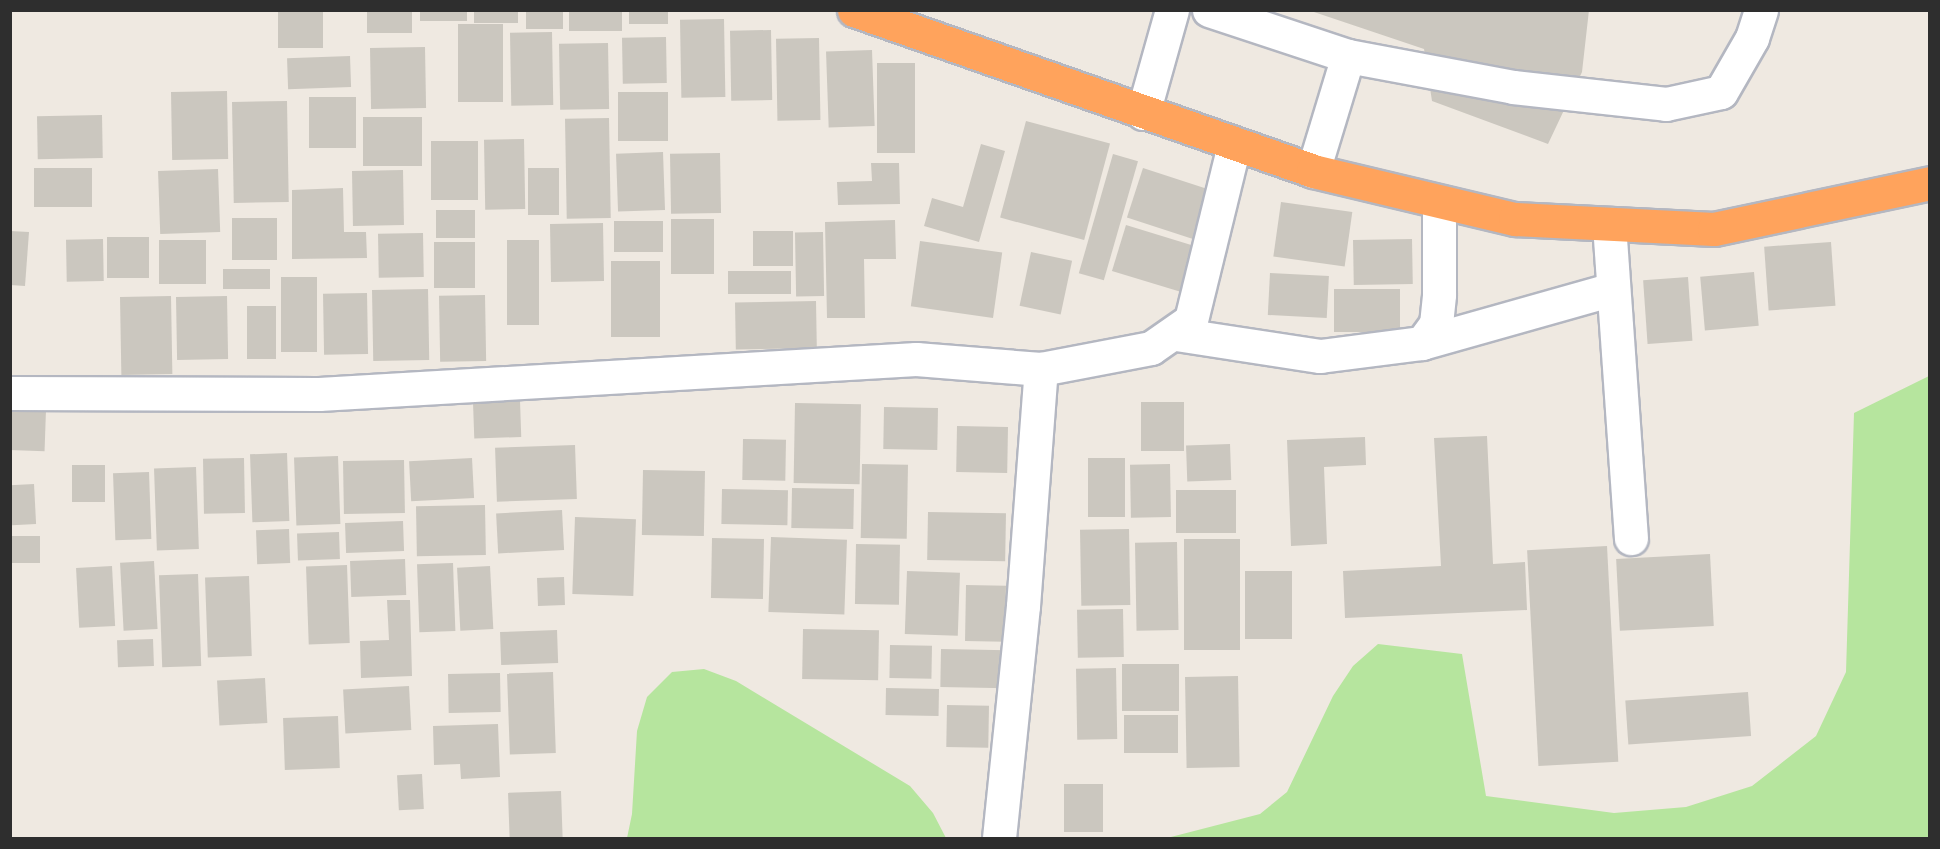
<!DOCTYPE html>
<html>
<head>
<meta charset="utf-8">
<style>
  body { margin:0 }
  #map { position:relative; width:1940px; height:849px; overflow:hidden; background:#efe9e1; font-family:Rubik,sans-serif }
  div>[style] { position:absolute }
  .green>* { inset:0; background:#b6e59e }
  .building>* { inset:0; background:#cbc7bf; transform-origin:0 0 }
  .roads { filter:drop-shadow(2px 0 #b4b7c1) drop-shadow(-2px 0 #b4b7c1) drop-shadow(0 2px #b4b7c1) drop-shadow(0 -2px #b4b7c1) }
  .minor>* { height:33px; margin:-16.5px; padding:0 16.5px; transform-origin:16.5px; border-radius:16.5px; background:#fff }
  .highway>* { height:33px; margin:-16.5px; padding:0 16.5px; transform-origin:16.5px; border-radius:16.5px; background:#ffa35c }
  span { translate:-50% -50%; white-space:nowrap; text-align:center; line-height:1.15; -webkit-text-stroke:4.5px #fff; paint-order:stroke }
  .frame { position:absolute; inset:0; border:12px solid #2e2e2e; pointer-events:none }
</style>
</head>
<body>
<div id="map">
  <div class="green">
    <i style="clip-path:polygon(1929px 376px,1929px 838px,1167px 838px,1260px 814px,1287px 792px,1333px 696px,1353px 666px,1378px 644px,1462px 654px,1486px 796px,1614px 813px,1686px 807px,1752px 786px,1816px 736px,1846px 672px,1854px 413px)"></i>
    <i style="clip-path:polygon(704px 669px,736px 681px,910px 786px,933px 813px,946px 838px,627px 838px,632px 814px,637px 731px,647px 697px,672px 672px)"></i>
  </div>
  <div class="building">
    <i style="left:278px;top:10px;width:45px;height:38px"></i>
    <i style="left:367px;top:10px;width:45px;height:23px"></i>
    <i style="left:420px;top:10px;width:47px;height:11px"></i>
    <i style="left:474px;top:10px;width:44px;height:13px"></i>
    <i style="left:526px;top:10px;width:37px;height:19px"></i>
    <i style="left:569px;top:10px;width:53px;height:21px"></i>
    <i style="left:629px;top:10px;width:39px;height:14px"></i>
    <i style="clip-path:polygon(1589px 10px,1582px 72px,1548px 144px,1432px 101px,1424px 49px,1311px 11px)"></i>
    <i style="left:724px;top:19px;width:78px;height:44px;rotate:89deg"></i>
    <i style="left:458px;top:24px;width:45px;height:78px"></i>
    <i style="left:771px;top:30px;width:70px;height:41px;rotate:89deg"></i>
    <i style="left:552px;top:32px;width:73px;height:42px;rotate:89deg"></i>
    <i style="left:666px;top:37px;width:46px;height:44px;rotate:89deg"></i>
    <i style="left:819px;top:38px;width:82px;height:43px;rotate:89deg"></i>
    <i style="left:608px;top:43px;width:66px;height:49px;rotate:89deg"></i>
    <i style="left:425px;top:47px;width:61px;height:55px;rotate:89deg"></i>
    <i style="left:872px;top:50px;width:76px;height:46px;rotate:88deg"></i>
    <i style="left:350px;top:56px;width:31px;height:63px;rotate:88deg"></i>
    <i style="left:877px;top:63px;width:38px;height:90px"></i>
    <i style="left:227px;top:91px;width:68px;height:56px;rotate:89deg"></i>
    <i style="left:618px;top:92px;width:50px;height:49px"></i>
    <i style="left:309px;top:97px;width:47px;height:51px"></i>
    <i style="left:287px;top:101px;width:101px;height:55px;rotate:89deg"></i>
    <i style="left:102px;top:115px;width:43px;height:65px;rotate:89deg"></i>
    <i style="left:363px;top:117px;width:59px;height:49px"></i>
    <i style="left:609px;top:118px;width:100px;height:44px;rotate:89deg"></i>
    <i style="left:1026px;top:121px;width:87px;height:100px;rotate:15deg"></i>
    <i style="left:524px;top:139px;width:70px;height:40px;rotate:89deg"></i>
    <i style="left:431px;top:141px;width:47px;height:59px"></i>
    <i style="clip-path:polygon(981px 144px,1005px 151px,979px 242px,924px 226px,932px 198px,963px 207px)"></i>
    <i style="left:663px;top:152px;width:58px;height:47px;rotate:88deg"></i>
    <i style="left:720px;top:153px;width:60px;height:50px;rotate:89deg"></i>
    <i style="left:1113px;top:154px;width:26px;height:124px;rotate:16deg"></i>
    <i style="clip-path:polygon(871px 163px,899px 163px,900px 204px,838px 205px,837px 182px,872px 181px)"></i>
    <i style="left:92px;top:168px;width:39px;height:58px;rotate:90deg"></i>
    <i style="left:528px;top:168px;width:31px;height:47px"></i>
    <i style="left:1143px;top:168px;width:71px;height:52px;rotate:18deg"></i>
    <i style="left:218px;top:169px;width:63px;height:60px;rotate:88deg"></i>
    <i style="left:403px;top:170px;width:55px;height:51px;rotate:89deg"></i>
    <i style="clip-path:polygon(343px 188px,344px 232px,366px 232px,367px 258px,292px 259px,292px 190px)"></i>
    <i style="left:1281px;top:202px;width:72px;height:55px;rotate:8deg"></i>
    <i style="left:436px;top:210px;width:39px;height:28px"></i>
    <i style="left:277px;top:218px;width:42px;height:45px;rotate:90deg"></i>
    <i style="left:671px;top:219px;width:43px;height:55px"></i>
    <i style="clip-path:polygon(895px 220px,896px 259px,864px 259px,865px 318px,827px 318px,825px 222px)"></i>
    <i style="left:663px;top:221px;width:31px;height:49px;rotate:90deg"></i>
    <i style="left:603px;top:223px;width:58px;height:53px;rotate:89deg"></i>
    <i style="left:1126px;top:225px;width:75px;height:48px;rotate:17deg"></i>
    <i style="clip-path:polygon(10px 231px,29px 232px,25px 286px,10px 285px)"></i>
    <i style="left:793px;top:231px;width:35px;height:40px;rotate:90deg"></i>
    <i style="left:823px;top:232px;width:64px;height:28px;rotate:89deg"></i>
    <i style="left:423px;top:233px;width:44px;height:45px;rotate:89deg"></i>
    <i style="left:107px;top:237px;width:42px;height:41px"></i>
    <i style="left:103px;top:239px;width:42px;height:37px;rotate:89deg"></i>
    <i style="left:1412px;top:239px;width:45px;height:59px;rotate:89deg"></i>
    <i style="left:206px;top:240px;width:44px;height:47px;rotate:90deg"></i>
    <i style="left:507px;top:240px;width:32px;height:85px"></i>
    <i style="left:920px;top:241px;width:83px;height:66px;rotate:8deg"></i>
    <i style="left:434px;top:242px;width:41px;height:46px"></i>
    <i style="left:1831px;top:242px;width:64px;height:67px;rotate:86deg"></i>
    <i style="left:1031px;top:252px;width:42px;height:55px;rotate:12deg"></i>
    <i style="left:611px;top:261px;width:49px;height:76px"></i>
    <i style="left:270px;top:269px;width:20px;height:47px;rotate:90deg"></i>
    <i style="left:791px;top:271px;width:23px;height:63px;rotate:90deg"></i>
    <i style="left:1754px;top:272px;width:54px;height:54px;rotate:85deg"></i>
    <i style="left:1270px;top:273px;width:59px;height:42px;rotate:3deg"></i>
    <i style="left:281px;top:277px;width:36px;height:75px"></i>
    <i style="left:1688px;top:277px;width:64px;height:45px;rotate:86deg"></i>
    <i style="left:428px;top:289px;width:71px;height:56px;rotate:89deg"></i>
    <i style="left:1400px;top:289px;width:43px;height:66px;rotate:90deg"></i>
    <i style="left:367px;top:293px;width:61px;height:44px;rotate:89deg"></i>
    <i style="left:485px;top:295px;width:66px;height:46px;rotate:89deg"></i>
    <i style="left:171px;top:296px;width:78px;height:51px;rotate:89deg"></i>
    <i style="left:227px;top:296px;width:63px;height:51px;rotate:89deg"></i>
    <i style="left:816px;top:301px;width:47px;height:81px;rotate:89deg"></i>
    <i style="left:247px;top:306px;width:29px;height:53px"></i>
    <i style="left:520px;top:401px;width:36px;height:47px;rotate:88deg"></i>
    <i style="left:1141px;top:402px;width:43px;height:49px"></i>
    <i style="left:795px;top:403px;width:66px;height:80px;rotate:1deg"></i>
    <i style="left:884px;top:407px;width:54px;height:42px;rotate:1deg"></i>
    <i style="left:11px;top:409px;width:35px;height:41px;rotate:2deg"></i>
    <i style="left:957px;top:426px;width:51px;height:46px;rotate:1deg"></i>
    <i style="clip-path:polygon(1487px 436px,1493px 564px,1525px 562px,1527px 610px,1345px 618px,1343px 571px,1441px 566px,1434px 438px)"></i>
    <i style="clip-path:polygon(1365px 437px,1366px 465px,1324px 467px,1327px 544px,1291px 546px,1287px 440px)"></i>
    <i style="left:743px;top:439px;width:43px;height:41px;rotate:1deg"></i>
    <i style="left:1230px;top:444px;width:36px;height:44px;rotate:88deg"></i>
    <i style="left:575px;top:445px;width:54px;height:80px;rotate:88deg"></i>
    <i style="left:287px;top:453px;width:68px;height:37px;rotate:88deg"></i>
    <i style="left:338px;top:456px;width:68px;height:44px;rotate:88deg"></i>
    <i style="left:244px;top:458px;width:55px;height:41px;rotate:89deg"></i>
    <i style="left:472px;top:458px;width:40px;height:63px;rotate:87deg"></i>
    <i style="left:1125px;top:458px;width:59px;height:37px;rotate:90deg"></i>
    <i style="left:404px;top:460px;width:53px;height:61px;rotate:89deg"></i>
    <i style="left:862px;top:464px;width:46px;height:74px;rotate:1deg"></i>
    <i style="left:1170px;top:464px;width:53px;height:40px;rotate:89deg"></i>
    <i style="left:72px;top:465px;width:33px;height:37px"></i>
    <i style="left:196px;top:467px;width:82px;height:42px;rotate:88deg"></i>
    <i style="left:643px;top:470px;width:62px;height:65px;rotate:1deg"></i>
    <i style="left:149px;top:472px;width:67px;height:36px;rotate:88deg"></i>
    <i style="left:34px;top:484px;width:40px;height:24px;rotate:87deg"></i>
    <i style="left:792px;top:488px;width:62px;height:40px;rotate:1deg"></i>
    <i style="left:722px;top:489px;width:66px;height:35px;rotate:1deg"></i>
    <i style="left:1176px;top:490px;width:60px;height:43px"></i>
    <i style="left:485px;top:505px;width:50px;height:69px;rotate:89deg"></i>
    <i style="left:562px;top:510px;width:40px;height:66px;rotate:87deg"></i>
    <i style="left:928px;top:512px;width:78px;height:48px;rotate:1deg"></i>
    <i style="left:575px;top:517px;width:61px;height:77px;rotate:2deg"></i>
    <i style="left:403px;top:521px;width:30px;height:58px;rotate:88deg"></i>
    <i style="left:289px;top:529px;width:34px;height:33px;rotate:88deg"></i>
    <i style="left:1129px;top:529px;width:76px;height:49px;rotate:89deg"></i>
    <i style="left:339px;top:532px;width:27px;height:42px;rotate:88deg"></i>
    <i style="left:10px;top:536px;width:30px;height:27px"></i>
    <i style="left:771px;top:537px;width:76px;height:75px;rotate:2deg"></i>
    <i style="left:712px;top:538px;width:52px;height:60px;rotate:1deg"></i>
    <i style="left:1184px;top:539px;width:56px;height:111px"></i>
    <i style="left:1177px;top:542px;width:88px;height:42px;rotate:89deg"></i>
    <i style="left:856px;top:544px;width:44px;height:60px;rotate:1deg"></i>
    <i style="left:1607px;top:546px;width:216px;height:80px;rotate:87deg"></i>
    <i style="left:1710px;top:554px;width:72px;height:94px;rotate:87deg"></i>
    <i style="left:405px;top:559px;width:36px;height:55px;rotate:88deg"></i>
    <i style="left:154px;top:561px;width:68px;height:34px;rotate:87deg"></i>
    <i style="left:453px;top:563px;width:68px;height:36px;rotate:88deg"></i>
    <i style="left:347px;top:565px;width:78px;height:41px;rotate:88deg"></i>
    <i style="left:112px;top:566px;width:60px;height:36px;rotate:87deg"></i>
    <i style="left:490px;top:566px;width:63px;height:33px;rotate:87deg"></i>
    <i style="left:907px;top:571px;width:53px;height:63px;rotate:2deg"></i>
    <i style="left:1245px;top:571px;width:47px;height:68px"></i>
    <i style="left:198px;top:574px;width:92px;height:39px;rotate:88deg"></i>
    <i style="left:249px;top:576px;width:80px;height:44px;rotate:88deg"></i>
    <i style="left:564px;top:577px;width:28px;height:27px;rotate:88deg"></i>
    <i style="left:966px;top:585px;width:40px;height:56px;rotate:1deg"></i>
    <i style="clip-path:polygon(387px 600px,410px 600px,412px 676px,361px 678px,360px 641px,389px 640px)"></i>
    <i style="left:1123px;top:609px;width:48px;height:46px;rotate:89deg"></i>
    <i style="left:803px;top:629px;width:76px;height:50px;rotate:1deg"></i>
    <i style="left:557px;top:630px;width:33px;height:57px;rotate:88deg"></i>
    <i style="left:153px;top:639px;width:27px;height:36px;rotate:88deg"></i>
    <i style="left:890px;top:645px;width:42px;height:33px;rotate:1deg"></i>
    <i style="left:941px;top:649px;width:66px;height:38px;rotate:1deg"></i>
    <i style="left:1122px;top:664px;width:57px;height:47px"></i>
    <i style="left:1116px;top:668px;width:71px;height:40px;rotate:89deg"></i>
    <i style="left:553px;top:672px;width:81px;height:46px;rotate:88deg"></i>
    <i style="left:500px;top:673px;width:39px;height:52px;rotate:89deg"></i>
    <i style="left:1238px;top:676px;width:91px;height:53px;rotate:89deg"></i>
    <i style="left:265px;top:678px;width:45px;height:48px;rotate:87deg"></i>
    <i style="left:409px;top:686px;width:44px;height:66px;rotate:87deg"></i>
    <i style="left:886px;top:688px;width:53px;height:27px;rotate:1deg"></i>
    <i style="left:1748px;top:692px;width:44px;height:123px;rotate:86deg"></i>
    <i style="left:947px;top:705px;width:42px;height:42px;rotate:1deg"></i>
    <i style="left:1178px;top:715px;width:38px;height:54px;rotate:90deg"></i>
    <i style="left:338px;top:716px;width:52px;height:55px;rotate:88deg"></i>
    <i style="clip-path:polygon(498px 724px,500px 777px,461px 779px,460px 764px,434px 765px,433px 726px)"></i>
    <i style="left:422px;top:774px;width:35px;height:25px;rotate:87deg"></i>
    <i style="left:1064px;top:784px;width:39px;height:48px"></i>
    <i style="left:561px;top:791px;width:47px;height:53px;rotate:88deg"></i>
  </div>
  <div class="roads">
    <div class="minor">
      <i style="left:1209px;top:10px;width:146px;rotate:18.3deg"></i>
      <i style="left:1348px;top:56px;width:168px;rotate:10.6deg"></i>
      <i style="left:1513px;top:87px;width:154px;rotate:6.3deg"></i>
      <i style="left:1666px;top:104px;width:56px;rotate:-12.3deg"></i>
      <i style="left:1721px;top:92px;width:62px;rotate:-60.1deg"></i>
      <i style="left:1752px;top:38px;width:29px;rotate:-72deg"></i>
      <i style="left:1143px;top:113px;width:107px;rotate:-74.3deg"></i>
      <i style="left:1313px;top:171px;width:120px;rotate:-73.1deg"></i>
      <i style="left:1609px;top:224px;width:315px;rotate:86deg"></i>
      <i style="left:1176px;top:334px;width:146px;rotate:8.7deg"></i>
      <i style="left:1320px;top:356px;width:103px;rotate:-7.3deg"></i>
      <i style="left:1422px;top:343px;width:24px;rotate:-54deg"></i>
      <i style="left:1436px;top:324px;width:30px;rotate:-84deg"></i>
      <i style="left:1439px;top:294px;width:91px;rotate:-90deg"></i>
      <i style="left:1422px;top:343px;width:198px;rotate:-15.8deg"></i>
      <i style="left:10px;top:393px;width:309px;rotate:0.2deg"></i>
      <i style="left:319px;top:394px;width:598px;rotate:-3.36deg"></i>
      <i style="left:916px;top:359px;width:125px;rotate:4.6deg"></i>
      <i style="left:1041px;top:369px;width:112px;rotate:-10.8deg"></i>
      <i style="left:1151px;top:348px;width:49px;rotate:-35deg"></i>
      <i style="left:1191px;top:320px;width:180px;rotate:-76.2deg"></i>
      <i style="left:999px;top:838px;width:233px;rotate:-84.1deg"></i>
      <i style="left:1023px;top:606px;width:238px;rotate:-85.7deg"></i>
    </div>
    <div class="highway">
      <i style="left:854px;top:10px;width:486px;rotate:19.3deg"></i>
      <i style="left:1313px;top:171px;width:208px;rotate:13.4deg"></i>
      <i style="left:1515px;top:219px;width:199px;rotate:2.9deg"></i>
      <i style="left:1714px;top:229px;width:221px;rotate:-12deg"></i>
    </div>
  </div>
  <div class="frame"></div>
</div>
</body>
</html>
